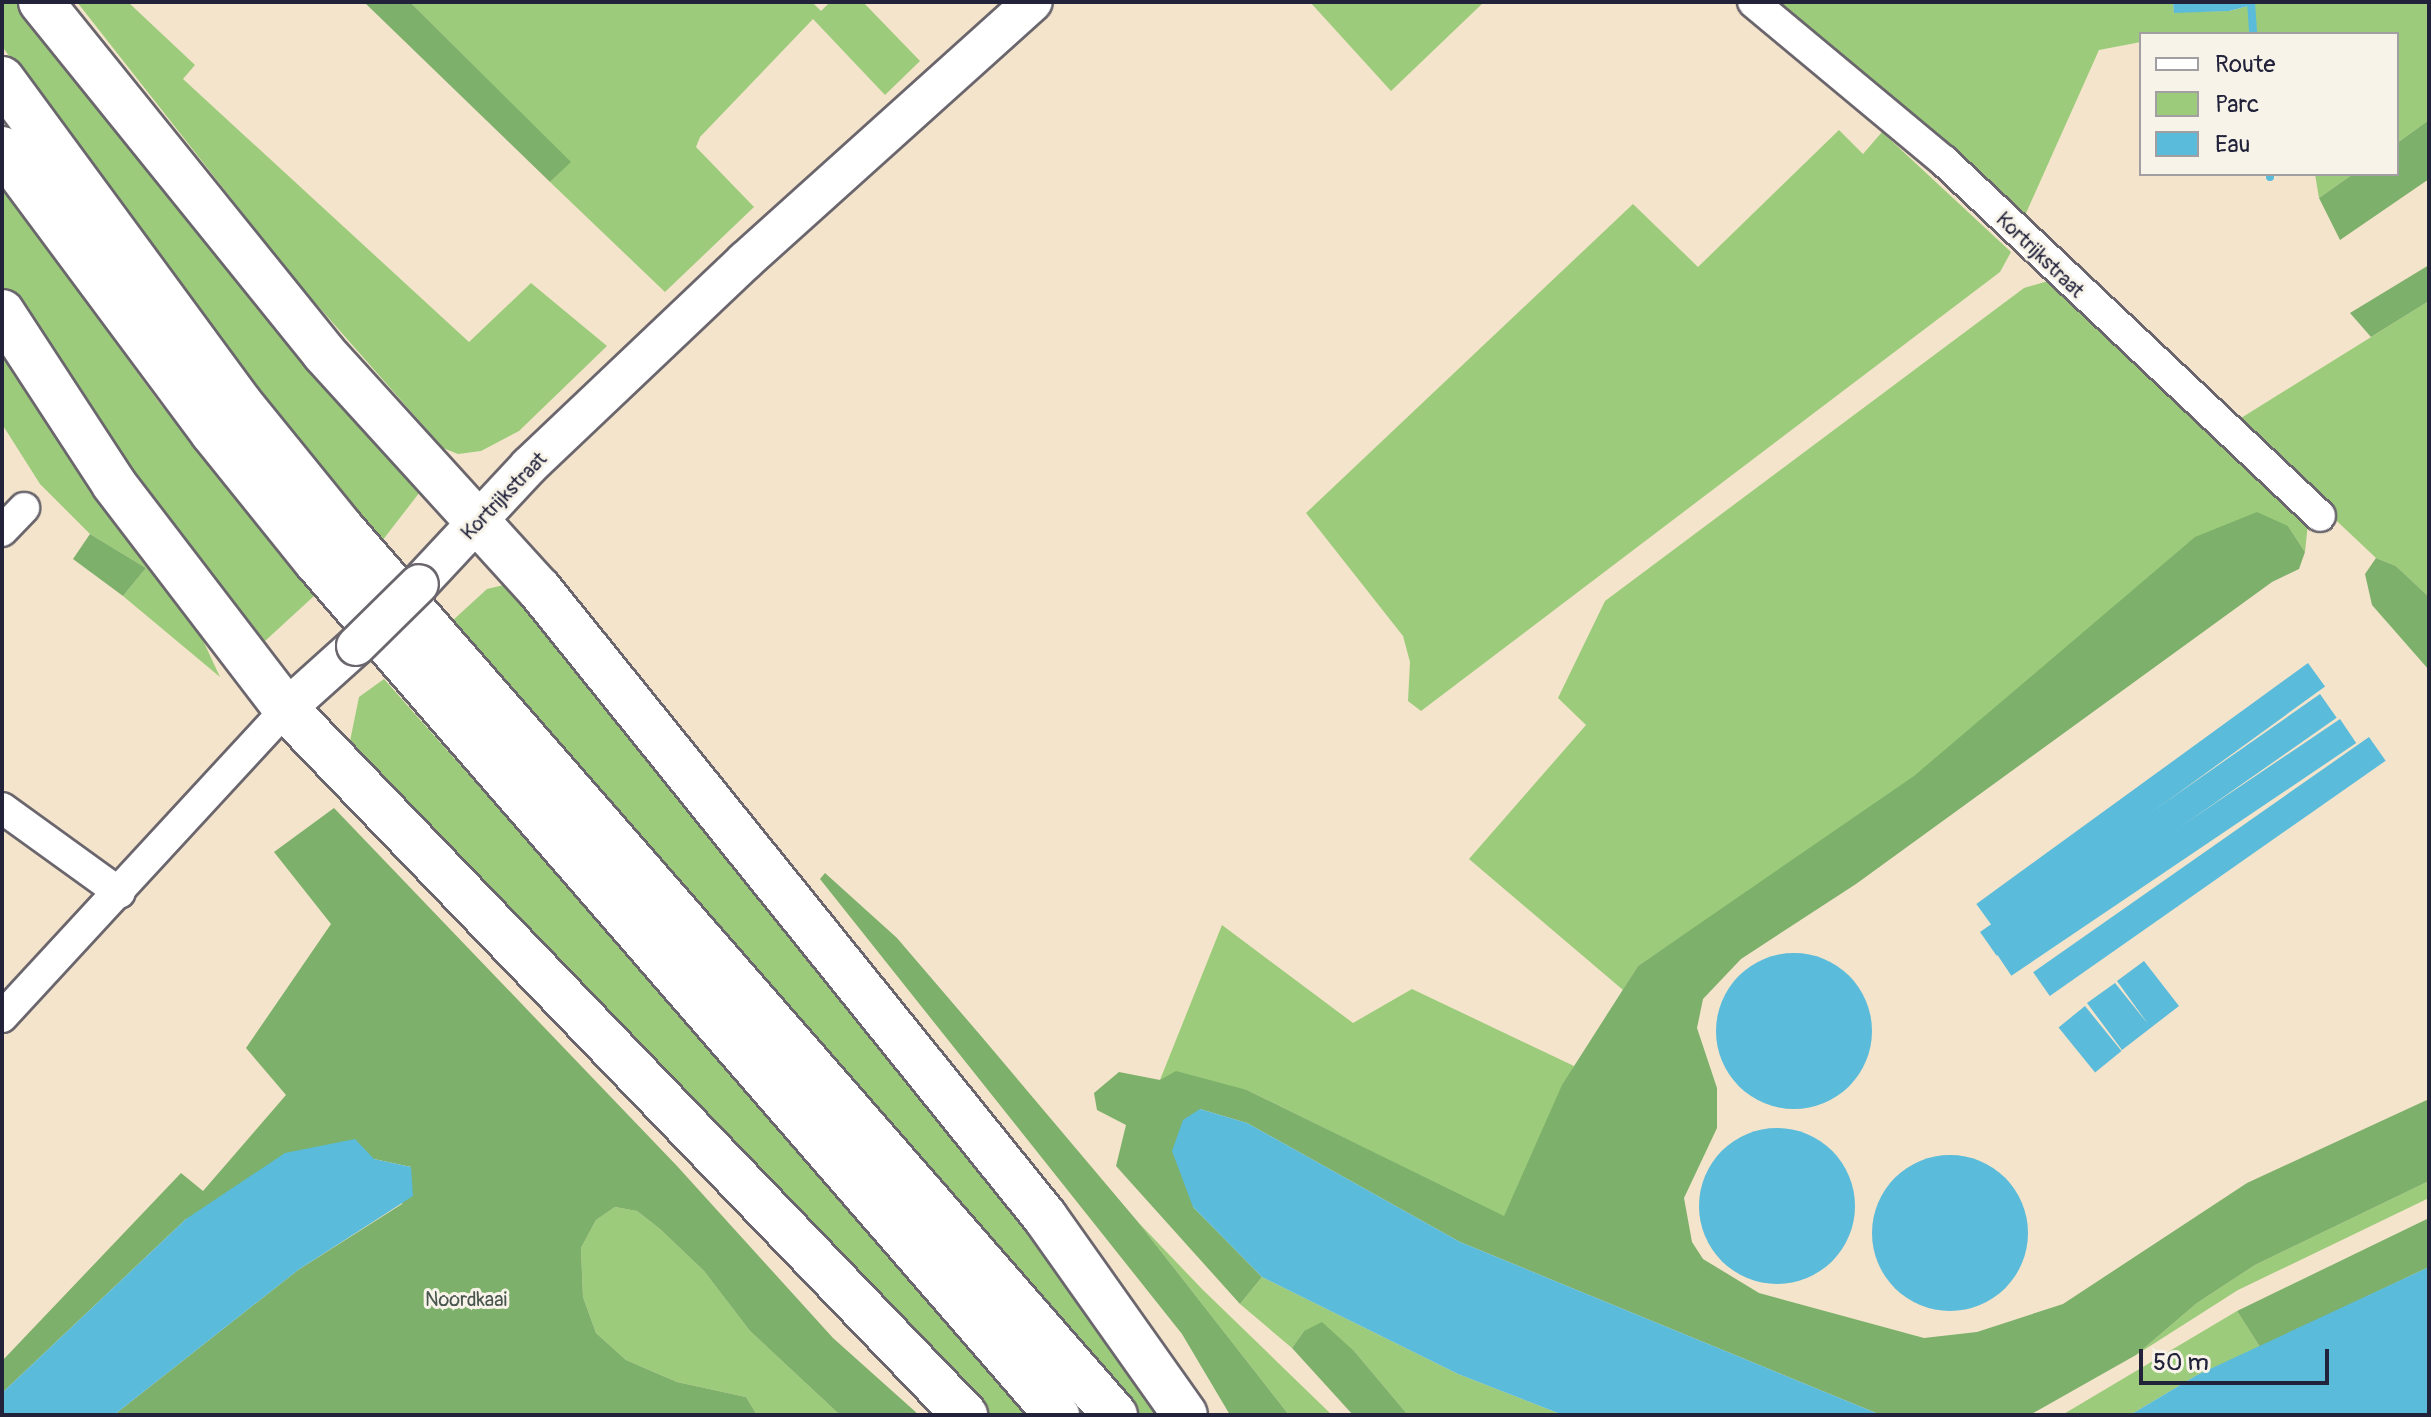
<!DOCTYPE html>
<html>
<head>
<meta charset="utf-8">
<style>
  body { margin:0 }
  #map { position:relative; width:2431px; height:1417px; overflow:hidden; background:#f3e4cb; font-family:Pangolin,sans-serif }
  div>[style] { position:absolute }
  .green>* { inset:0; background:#9ccc7b }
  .forest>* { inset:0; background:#7db06b }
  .water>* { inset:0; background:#5bbbda; transform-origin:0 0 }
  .round { border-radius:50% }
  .stream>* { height:8px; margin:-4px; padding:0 4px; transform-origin:4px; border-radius:4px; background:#5bbbda }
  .roads { filter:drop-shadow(2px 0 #6b666d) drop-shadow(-2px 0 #6b666d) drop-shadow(0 2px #6b666d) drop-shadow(0 -2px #6b666d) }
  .minor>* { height:30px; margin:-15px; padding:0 15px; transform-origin:15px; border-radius:15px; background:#fff }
  .major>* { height:38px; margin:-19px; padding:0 19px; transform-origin:19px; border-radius:19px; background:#fff }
  .highway>* { height:44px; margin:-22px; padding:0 22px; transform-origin:22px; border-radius:22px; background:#fff }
  .bridges { filter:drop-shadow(2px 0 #6b666d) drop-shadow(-2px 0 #6b666d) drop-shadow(0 2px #6b666d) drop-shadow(0 -2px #6b666d) }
  .major-bridge>* { height:38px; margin:-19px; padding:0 19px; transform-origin:19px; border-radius:19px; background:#fff }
  span { translate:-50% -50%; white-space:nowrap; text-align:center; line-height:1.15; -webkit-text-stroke:6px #f7f3e8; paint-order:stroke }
  .street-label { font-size:20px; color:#22223b }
  .park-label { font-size:20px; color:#47554e }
  .frame { position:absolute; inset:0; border:4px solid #22223b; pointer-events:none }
  .legend { position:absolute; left:2139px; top:32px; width:260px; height:144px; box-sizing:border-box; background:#f7f3e8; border:2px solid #a29fa3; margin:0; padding:10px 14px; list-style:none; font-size:24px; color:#22223b }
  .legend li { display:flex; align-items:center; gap:16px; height:40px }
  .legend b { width:40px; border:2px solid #a29fa3 }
  .scale { position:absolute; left:2139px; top:1349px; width:190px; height:36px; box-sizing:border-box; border:4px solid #22223b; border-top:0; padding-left:10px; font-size:24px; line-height:28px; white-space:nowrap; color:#22223b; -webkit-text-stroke:6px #f7f3e8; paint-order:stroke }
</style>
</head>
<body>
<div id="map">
  <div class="green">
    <i style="clip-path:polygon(2px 2px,28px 2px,423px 488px,382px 541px,289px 432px,111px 200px,2px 46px)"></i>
    <i style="clip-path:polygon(77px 2px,128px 2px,195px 65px,183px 79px,469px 342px,531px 283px,607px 346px,519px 431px,481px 451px,458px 454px,443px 448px,296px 281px)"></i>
    <i style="clip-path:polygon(410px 2px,812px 2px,821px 11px,830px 2px,863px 2px,920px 61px,885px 95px,813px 19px,700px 137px,696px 147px,754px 207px,665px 292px,550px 182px,570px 162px)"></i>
    <i style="clip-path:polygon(1310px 2px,1484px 2px,1391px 91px)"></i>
    <i style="clip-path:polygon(1771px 2px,2173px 2px,2174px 12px,2229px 11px,2264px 2px,2429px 2px,2429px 120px,2397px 143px,2397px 34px,2141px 34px,2141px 42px,2099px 50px,2022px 222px)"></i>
    <i style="clip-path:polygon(1839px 130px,1863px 154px,1882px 132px,2011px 252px,2000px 272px,1421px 711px,1408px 701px,1410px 662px,1403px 636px,1306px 513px,1633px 204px,1698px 267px)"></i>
    <i style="clip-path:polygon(2315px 174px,2353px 174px,2319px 198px)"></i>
    <i style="clip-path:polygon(2px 187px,158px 401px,314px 596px,265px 641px,253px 642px,2px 292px)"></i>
    <i style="clip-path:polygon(2048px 281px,2308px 523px,2305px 552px,2288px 526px,1638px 966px,1623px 990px,1469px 859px,1586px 725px,1558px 698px,1605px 601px,2024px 288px)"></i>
    <i style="clip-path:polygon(2429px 301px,2429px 597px,2396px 566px,2376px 558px,2233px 423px)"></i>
    <i style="clip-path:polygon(2px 356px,135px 550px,200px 634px,220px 677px,123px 596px,146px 568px,90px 534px,40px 484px,2px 424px)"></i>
    <i style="clip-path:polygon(512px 583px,927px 1093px,1165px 1415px,1138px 1415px,659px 870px,451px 622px,487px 589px)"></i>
    <i style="clip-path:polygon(384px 679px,601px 924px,605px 921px,1040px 1415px,990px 1415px,960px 1387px,349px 746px,359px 697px)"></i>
    <i style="clip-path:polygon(1222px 925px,1353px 1023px,1412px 989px,1574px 1066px,1504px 1217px,1247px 1090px,1160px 1080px)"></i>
    <i style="clip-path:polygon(2429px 1181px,2429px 1198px,2238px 1290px,2136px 1355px,2197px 1303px,2255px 1265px)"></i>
    <i style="clip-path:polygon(615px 1207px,637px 1211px,660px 1229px,704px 1271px,750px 1331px,840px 1415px,757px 1415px,746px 1397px,677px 1382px,626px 1360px,596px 1333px,583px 1297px,581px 1248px,596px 1220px)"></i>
    <i style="clip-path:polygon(1138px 1222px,1202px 1289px,1332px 1415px,1289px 1415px)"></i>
    <i style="clip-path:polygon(1262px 1277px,1458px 1374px,1563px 1415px,1408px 1415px,1355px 1352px,1304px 1331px,1292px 1348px,1240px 1304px)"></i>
    <i style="clip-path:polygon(2237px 1311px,2260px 1347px,2197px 1375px,2130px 1415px,2062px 1415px)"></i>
  </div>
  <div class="forest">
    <i style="clip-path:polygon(364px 2px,410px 2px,571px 162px,550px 182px)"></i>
    <i style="clip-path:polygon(2429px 120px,2429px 179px,2340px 240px,2319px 198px,2353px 174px,2397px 174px,2397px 143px)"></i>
    <i style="clip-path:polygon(2429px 265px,2429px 301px,2371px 337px,2350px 313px)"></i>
    <i style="clip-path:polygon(2257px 512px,2288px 526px,2305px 552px,2299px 569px,2272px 582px,1856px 884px,1741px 959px,1703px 999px,1697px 1028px,1717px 1088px,1717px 1128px,1684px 1198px,1692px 1242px,1703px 1259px,1759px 1293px,1924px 1338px,1977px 1332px,2063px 1304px,2247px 1183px,2429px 1099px,2429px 1181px,2255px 1265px,2197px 1303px,2136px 1355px,2030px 1415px,1881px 1415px,1460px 1242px,1247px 1123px,1200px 1109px,1193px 1207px,1262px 1277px,1240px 1304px,1116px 1166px,1126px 1125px,1097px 1110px,1094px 1093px,1119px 1072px,1160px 1080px,1176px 1071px,1247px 1090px,1504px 1216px,1562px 1085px,1638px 966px,1914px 776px,2195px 537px)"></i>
    <i style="clip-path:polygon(90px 534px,146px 568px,123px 596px,73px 559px)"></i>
    <i style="clip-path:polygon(2376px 558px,2396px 566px,2429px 597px,2429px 670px,2372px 605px,2365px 574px)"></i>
    <i style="clip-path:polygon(334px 808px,677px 1166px,833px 1338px,919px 1415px,840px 1415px,750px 1331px,704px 1271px,660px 1229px,637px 1211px,615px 1207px,596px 1220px,581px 1248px,583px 1297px,596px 1333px,626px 1360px,677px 1382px,746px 1397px,757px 1415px,114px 1415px,298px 1270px,402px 1204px,411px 1167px,374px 1159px,186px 1219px,2px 1393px,2px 1361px,181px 1173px,203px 1191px,286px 1095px,246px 1048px,331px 924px,274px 852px)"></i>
    <i style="clip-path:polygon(825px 873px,897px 938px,981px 1036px,1138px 1222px,1289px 1415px,1230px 1415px,1182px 1334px,820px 879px)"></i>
    <i style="clip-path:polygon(2429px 1218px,2429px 1267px,2260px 1347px,2237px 1311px)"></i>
    <i style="clip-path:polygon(1322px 1322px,1355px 1352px,1408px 1415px,1353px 1415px,1292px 1348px,1304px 1331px)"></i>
  </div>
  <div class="water">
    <i style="clip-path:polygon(2173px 2px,2264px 2px,2229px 11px,2174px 13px)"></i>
    <i style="left:2308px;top:663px;width:29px;height:410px;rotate:54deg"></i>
    <i style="left:2320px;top:694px;width:29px;height:415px;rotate:55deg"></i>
    <i style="left:2340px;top:719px;width:29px;height:416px;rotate:56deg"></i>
    <i style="left:2369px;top:737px;width:29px;height:410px;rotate:55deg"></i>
    <i class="round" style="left:1716px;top:953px;width:156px;height:156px"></i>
    <i style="clip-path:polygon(2144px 961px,2179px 1006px,2122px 1050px,2087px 1003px,2115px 983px,2148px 1024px,2117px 981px)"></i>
    <i style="left:2085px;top:1006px;width:58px;height:34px;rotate:51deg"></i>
    <i style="clip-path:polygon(1200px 1109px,1247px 1123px,1460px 1242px,1881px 1415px,1563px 1415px,1458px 1374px,1262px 1277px,1193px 1207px,1172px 1151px,1183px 1120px)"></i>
    <i class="round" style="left:1699px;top:1128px;width:156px;height:156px"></i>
    <i style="clip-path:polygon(355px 1139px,374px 1159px,411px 1167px,413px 1196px,298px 1270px,114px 1415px,2px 1415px,2px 1393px,186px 1219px,285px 1153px)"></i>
    <i class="round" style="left:1872px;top:1155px;width:156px;height:156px"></i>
    <i style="clip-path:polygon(2429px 1267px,2429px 1415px,2130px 1415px,2197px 1375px)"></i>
  </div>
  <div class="stream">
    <i style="left:2251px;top:2px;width:32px;rotate:86deg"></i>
    <i style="left:2270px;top:174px;width:3px;rotate:90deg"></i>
  </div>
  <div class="roads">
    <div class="minor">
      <i style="left:1753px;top:2px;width:249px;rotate:39.8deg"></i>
      <i style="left:1944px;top:161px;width:517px;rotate:43.35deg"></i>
      <i style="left:2px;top:531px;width:32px;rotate:-46deg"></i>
      <i style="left:2px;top:808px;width:145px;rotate:35.8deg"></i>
      <i style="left:2px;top:1017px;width:419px;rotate:-47.3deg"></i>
    </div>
    <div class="major">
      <i style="left:419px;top:584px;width:161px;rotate:-47deg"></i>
      <i style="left:529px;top:466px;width:298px;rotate:-43.5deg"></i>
      <i style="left:745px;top:261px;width:387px;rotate:-42deg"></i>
      <i style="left:286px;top:709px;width:94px;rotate:-42deg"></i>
    </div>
    <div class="highway">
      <i style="left:41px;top:2px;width:451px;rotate:51.1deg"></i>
      <i style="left:324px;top:353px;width:319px;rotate:47.7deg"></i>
      <i style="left:539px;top:589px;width:806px;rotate:51.14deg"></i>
      <i style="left:1045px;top:1217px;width:242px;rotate:54.7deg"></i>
      <i style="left:2px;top:79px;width:402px;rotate:53.7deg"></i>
      <i style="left:240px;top:403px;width:162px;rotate:51deg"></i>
      <i style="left:342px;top:529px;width:1176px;rotate:48.9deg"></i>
      <i style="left:2px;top:149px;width:354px;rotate:53.4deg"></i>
      <i style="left:213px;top:433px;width:164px;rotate:51.2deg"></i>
      <i style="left:316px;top:561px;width:1131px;rotate:49.05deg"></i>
      <i style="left:2px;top:312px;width:205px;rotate:56.9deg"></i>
      <i style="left:114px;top:484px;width:283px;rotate:52.6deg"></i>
      <i style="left:286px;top:709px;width:980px;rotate:46.12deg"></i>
    </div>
  </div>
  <div class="bridges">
    <div class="major-bridge">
      <i style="left:356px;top:646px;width:88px;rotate:-44.5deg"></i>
    </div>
  </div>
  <div class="street-label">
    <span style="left:2040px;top:255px;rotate:44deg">Kortrijkstraat</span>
    <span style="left:504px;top:496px;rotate:-46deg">Kortrijkstraat</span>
  </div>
  <div class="park-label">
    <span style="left:466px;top:1299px">Noordkaai</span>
  </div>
  <div class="frame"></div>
  <ul class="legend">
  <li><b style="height:10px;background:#fff"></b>Route</li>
  <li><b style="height:22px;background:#9ccc7b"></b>Parc</li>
  <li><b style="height:22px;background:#5bbbda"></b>Eau</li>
  </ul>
  <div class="scale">50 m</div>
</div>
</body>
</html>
